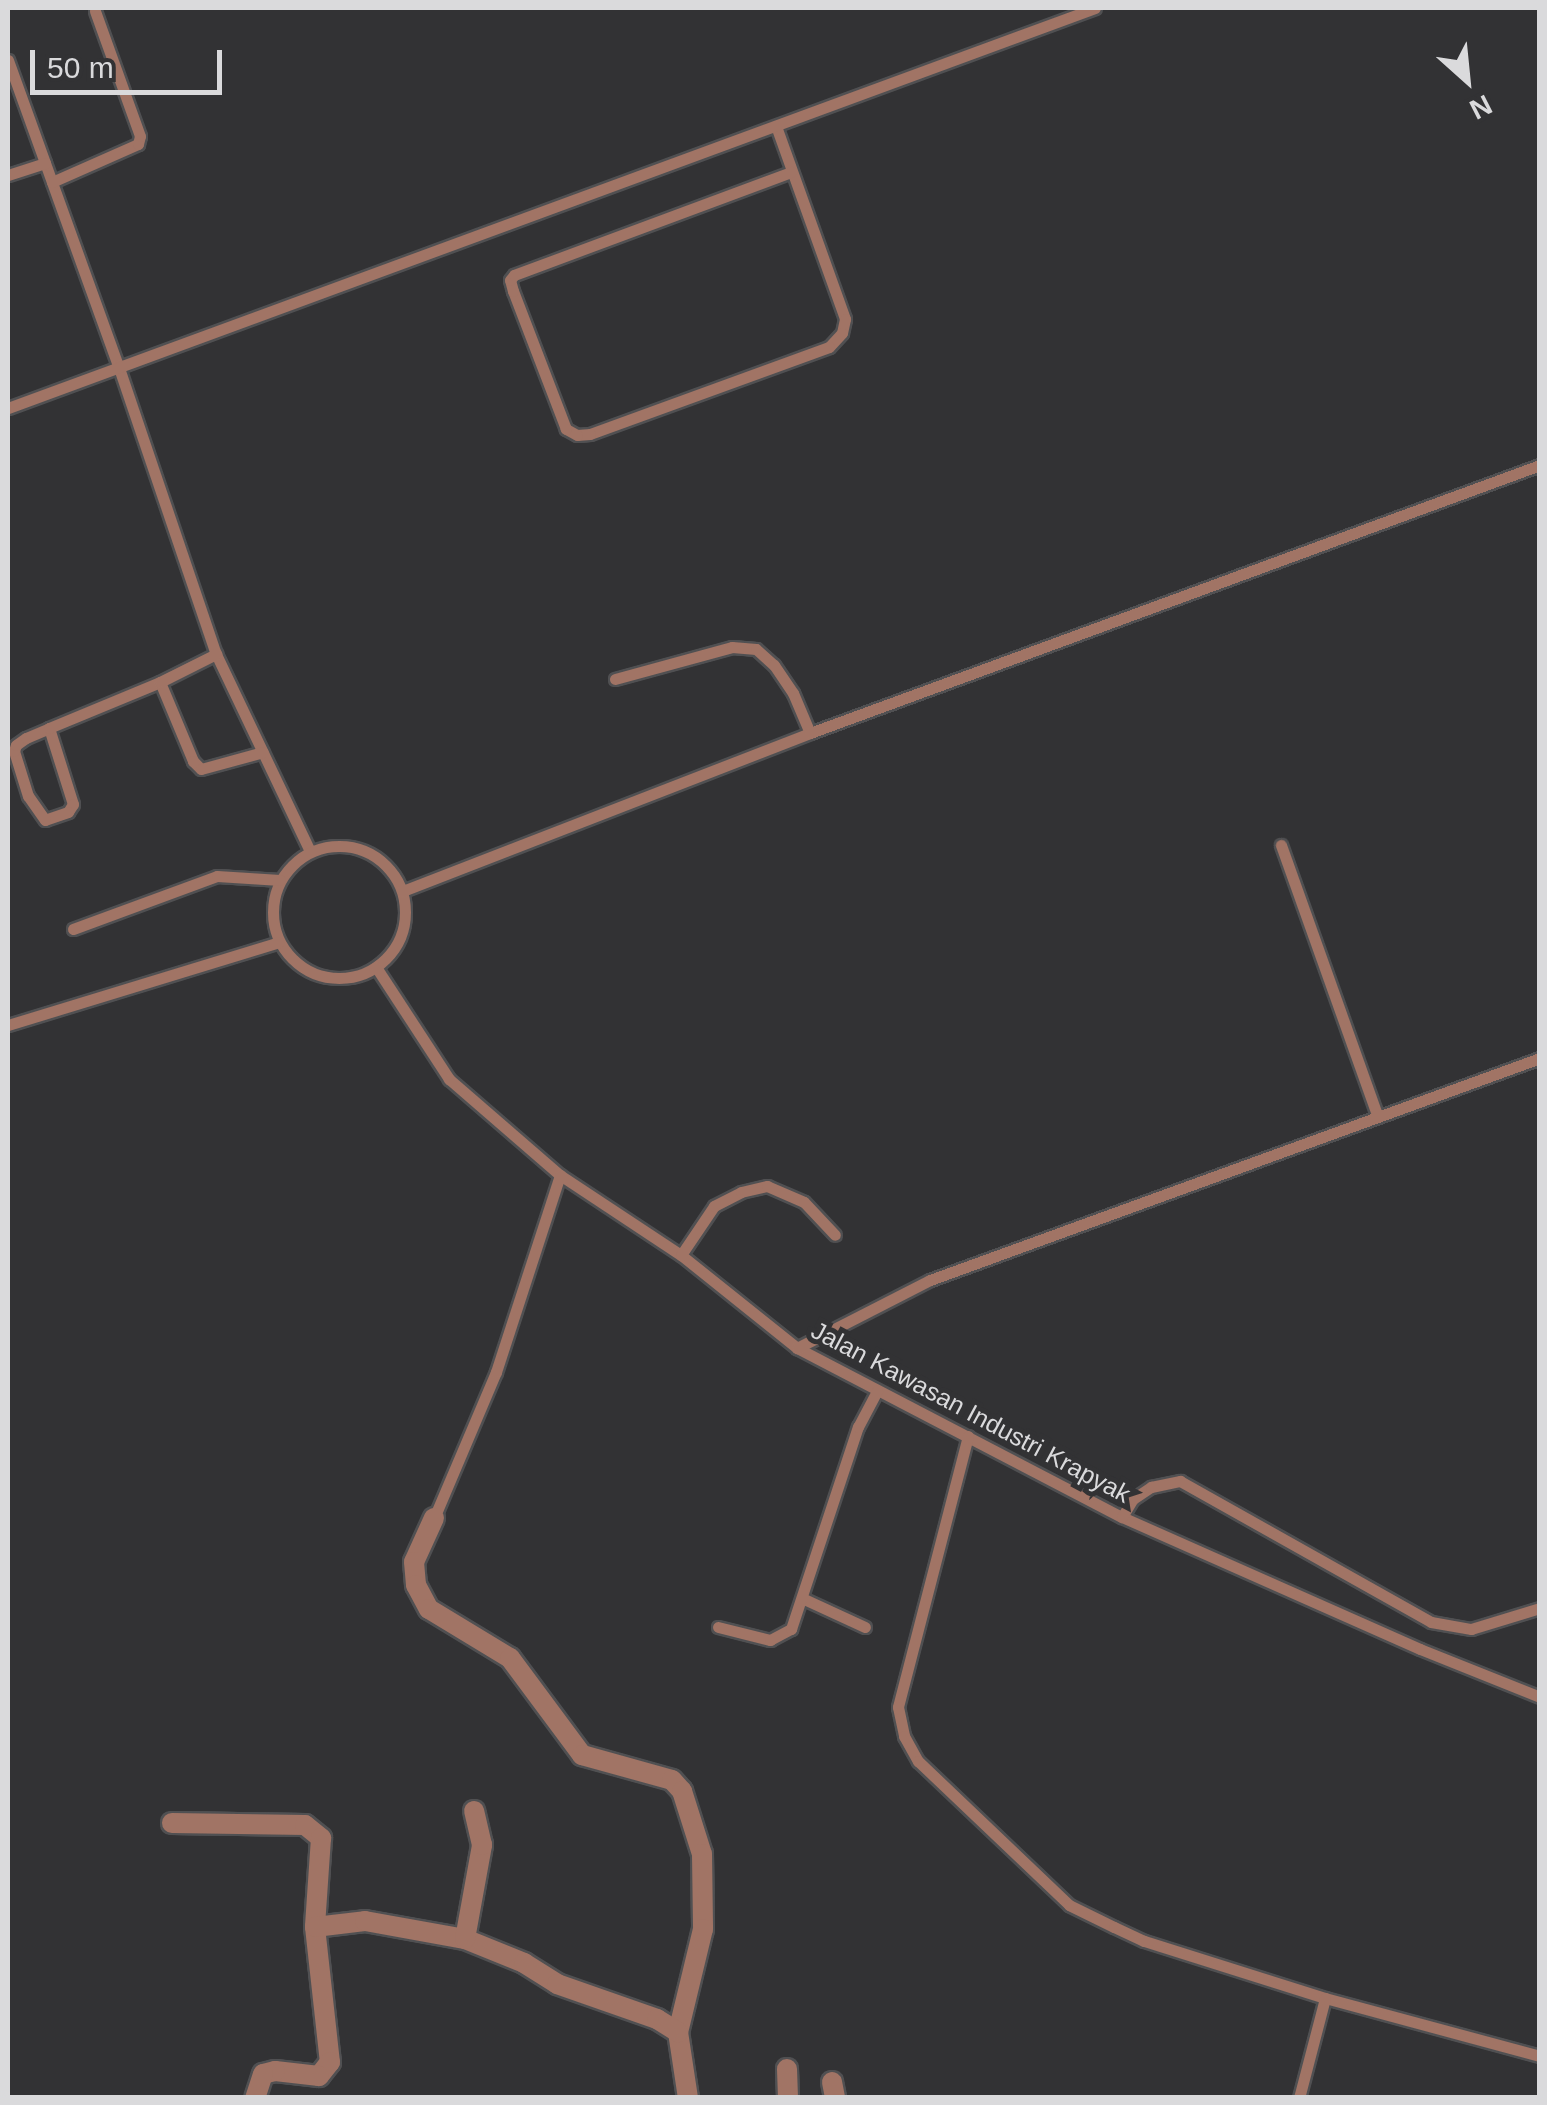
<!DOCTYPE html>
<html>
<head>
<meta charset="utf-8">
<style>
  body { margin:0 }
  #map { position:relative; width:1547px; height:2105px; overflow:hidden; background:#323234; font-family:Arial,sans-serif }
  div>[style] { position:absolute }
  .roads { filter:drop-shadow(2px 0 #505052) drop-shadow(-2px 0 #505052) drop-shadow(0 2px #505052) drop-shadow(0 -2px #505052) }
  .service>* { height:11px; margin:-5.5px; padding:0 5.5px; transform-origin:5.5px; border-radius:5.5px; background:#a17465 }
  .service>.ring { margin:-5.5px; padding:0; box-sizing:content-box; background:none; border:11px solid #a17465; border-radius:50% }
  .minor>* { height:20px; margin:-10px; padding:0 10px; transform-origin:10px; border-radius:10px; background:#a17465 }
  span { translate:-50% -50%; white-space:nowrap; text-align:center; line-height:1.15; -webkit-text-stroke:10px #323234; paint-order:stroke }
  .street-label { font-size:25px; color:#dadadc }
  .frame { position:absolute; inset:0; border:10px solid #dadadc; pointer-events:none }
  .north { position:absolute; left:1417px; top:30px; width:100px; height:100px; -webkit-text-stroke:8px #323234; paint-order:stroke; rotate:153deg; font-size:28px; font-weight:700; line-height:40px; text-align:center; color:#dadadc }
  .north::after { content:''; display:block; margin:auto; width:35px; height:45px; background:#dadadc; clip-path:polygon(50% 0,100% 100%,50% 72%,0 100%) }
  .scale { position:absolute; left:30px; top:50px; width:192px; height:45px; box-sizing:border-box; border:5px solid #dadadc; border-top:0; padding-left:12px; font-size:30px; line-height:35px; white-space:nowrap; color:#dadadc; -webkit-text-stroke:8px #323234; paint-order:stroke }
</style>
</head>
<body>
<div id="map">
  <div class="roads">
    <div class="service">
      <i style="left:8px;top:60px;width:324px;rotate:70.2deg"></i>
      <i style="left:118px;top:365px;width:305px;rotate:71.3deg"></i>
      <i style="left:216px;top:654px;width:218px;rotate:64.5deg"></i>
      <i style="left:776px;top:126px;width:205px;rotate:70.3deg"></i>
      <i style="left:845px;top:319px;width:14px;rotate:102deg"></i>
      <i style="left:842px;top:333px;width:19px;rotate:133deg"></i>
      <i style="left:829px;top:347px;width:254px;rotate:160deg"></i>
      <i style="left:590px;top:434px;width:13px;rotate:176deg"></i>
      <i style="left:577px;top:435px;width:13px;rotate:-151deg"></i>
      <i style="left:566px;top:429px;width:148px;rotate:-111deg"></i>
      <i style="left:513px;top:291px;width:11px;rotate:-105deg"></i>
      <i style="left:510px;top:280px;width:6px;rotate:-51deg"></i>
      <i style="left:514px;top:275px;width:296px;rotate:-20.4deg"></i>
      <i style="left:8px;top:175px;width:39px;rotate:-18deg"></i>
      <i style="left:52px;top:182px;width:94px;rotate:-23.8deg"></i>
      <i style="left:138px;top:144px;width:8px;rotate:-76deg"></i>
      <i style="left:140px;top:136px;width:133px;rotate:-109.8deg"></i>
      <i style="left:8px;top:408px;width:1158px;rotate:-20.2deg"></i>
      <i style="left:615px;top:679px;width:121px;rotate:-15.3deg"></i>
      <i style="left:732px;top:647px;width:24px;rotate:5deg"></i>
      <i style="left:756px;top:649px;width:24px;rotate:42deg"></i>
      <i style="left:774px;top:665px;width:34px;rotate:56deg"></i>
      <i style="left:793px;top:693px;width:43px;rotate:67deg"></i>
      <i style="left:160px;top:682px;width:86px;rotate:67.3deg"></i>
      <i style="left:193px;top:761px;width:11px;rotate:45deg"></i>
      <i style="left:201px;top:769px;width:64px;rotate:-15.3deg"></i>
      <i style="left:49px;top:728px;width:80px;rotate:72.5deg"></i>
      <i style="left:73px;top:804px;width:9px;rotate:122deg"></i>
      <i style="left:68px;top:812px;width:24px;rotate:161deg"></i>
      <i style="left:45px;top:820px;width:29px;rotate:-125deg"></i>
      <i style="left:28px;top:796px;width:47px;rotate:-107.3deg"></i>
      <i style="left:14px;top:751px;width:6px;rotate:-72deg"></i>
      <i style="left:16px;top:745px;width:12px;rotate:-35deg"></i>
      <i style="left:26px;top:738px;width:25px;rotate:-23deg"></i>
      <i style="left:49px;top:728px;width:120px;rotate:-22.5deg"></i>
      <i style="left:160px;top:682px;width:63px;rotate:-26.6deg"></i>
      <i style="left:1281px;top:845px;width:286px;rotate:70.4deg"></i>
      <i class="ring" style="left:273px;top:846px;width:121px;height:121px"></i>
      <i style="left:403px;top:891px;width:437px;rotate:-21.2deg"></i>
      <i style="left:810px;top:733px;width:778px;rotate:-20.16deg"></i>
      <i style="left:73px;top:929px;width:153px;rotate:-20.2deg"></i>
      <i style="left:217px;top:876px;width:63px;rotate:3.6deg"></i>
      <i style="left:376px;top:967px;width:134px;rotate:56.9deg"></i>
      <i style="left:449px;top:1079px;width:147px;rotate:40.9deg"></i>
      <i style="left:560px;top:1175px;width:145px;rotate:33.5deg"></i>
      <i style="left:681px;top:1255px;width:149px;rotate:38.7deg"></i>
      <i style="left:797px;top:1348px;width:366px;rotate:27.5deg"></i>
      <i style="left:1122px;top:1517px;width:326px;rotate:23.9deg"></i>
      <i style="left:1420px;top:1649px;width:129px;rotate:21.8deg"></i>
      <i style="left:8px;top:1025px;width:283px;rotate:-17deg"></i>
      <i style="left:681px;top:1255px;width:59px;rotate:-56deg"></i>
      <i style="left:714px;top:1206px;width:30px;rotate:-27deg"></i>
      <i style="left:741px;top:1192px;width:27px;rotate:-13deg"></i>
      <i style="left:767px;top:1186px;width:40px;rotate:23.4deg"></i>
      <i style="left:804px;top:1202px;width:45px;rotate:46.8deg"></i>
      <i style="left:797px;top:1348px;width:149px;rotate:-27.1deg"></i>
      <i style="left:930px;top:1280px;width:649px;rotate:-20deg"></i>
      <i style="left:968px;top:1436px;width:280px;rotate:104.5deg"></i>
      <i style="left:898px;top:1707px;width:30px;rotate:78deg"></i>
      <i style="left:904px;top:1736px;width:29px;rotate:61deg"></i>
      <i style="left:918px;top:1761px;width:209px;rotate:43.6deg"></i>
      <i style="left:1069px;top:1905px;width:50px;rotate:26.1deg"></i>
      <i style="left:1114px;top:1927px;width:33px;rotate:25deg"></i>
      <i style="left:1144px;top:1941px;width:190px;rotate:17.5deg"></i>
      <i style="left:1325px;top:1998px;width:223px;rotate:15.1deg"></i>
      <i style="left:1122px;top:1517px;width:21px;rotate:-59deg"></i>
      <i style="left:1133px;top:1499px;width:22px;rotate:-34deg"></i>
      <i style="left:1151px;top:1487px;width:30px;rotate:-12deg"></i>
      <i style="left:1180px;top:1481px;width:288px;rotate:29.3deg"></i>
      <i style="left:1431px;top:1622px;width:41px;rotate:9.9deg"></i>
      <i style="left:1471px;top:1629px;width:72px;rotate:-16.9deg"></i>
      <i style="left:434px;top:1518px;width:159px;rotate:-67deg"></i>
      <i style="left:496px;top:1372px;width:207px;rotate:-72deg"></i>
      <i style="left:804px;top:1599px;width:67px;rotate:24.7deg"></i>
      <i style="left:718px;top:1627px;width:54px;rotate:14deg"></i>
      <i style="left:770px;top:1640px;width:24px;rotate:-28deg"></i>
      <i style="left:791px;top:1629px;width:213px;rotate:-71.7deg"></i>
      <i style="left:858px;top:1427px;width:41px;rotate:-62.2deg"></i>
      <i style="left:1299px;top:2098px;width:103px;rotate:-75.4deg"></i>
    </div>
    <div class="minor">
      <i style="left:434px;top:1518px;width:48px;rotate:114.4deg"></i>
      <i style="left:414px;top:1562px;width:23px;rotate:85deg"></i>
      <i style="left:416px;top:1585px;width:27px;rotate:62deg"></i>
      <i style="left:429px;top:1609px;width:95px;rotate:31.2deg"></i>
      <i style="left:510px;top:1658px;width:121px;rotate:53.4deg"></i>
      <i style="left:582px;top:1755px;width:93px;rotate:15.5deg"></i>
      <i style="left:672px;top:1780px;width:15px;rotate:48deg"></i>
      <i style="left:682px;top:1791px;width:66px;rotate:72.4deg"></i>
      <i style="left:702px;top:1854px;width:75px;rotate:89.2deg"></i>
      <i style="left:703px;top:1929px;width:106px;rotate:103.6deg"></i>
      <i style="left:678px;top:2032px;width:67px;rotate:81.4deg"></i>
      <i style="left:172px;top:1823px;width:133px;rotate:0.9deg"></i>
      <i style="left:305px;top:1825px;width:21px;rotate:39deg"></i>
      <i style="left:321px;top:1838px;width:89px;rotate:93.9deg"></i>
      <i style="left:315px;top:1927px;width:136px;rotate:83.7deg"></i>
      <i style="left:330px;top:2062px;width:18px;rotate:128deg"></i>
      <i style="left:319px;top:2076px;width:44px;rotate:-173.5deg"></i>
      <i style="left:275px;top:2071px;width:12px;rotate:166deg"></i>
      <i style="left:263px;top:2074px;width:25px;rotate:108deg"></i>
      <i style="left:315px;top:1927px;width:50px;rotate:-6.8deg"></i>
      <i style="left:365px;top:1921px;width:102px;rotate:10.2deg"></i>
      <i style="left:465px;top:1939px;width:64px;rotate:22.1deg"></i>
      <i style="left:524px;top:1963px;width:39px;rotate:32deg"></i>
      <i style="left:557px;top:1984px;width:106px;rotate:19.3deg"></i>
      <i style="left:657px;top:2019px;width:25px;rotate:32deg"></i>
      <i style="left:465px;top:1939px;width:96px;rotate:-79.7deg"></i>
      <i style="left:482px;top:1845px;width:35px;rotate:-103deg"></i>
      <i style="left:787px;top:2069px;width:29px;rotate:88deg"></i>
      <i style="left:832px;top:2082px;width:16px;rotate:79deg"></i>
    </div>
  </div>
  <div class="street-label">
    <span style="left:971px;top:1412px;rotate:28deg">Jalan Kawasan Industri Krapyak</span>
  </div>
  <div class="frame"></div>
  <div class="north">N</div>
  <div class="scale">50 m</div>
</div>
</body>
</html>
